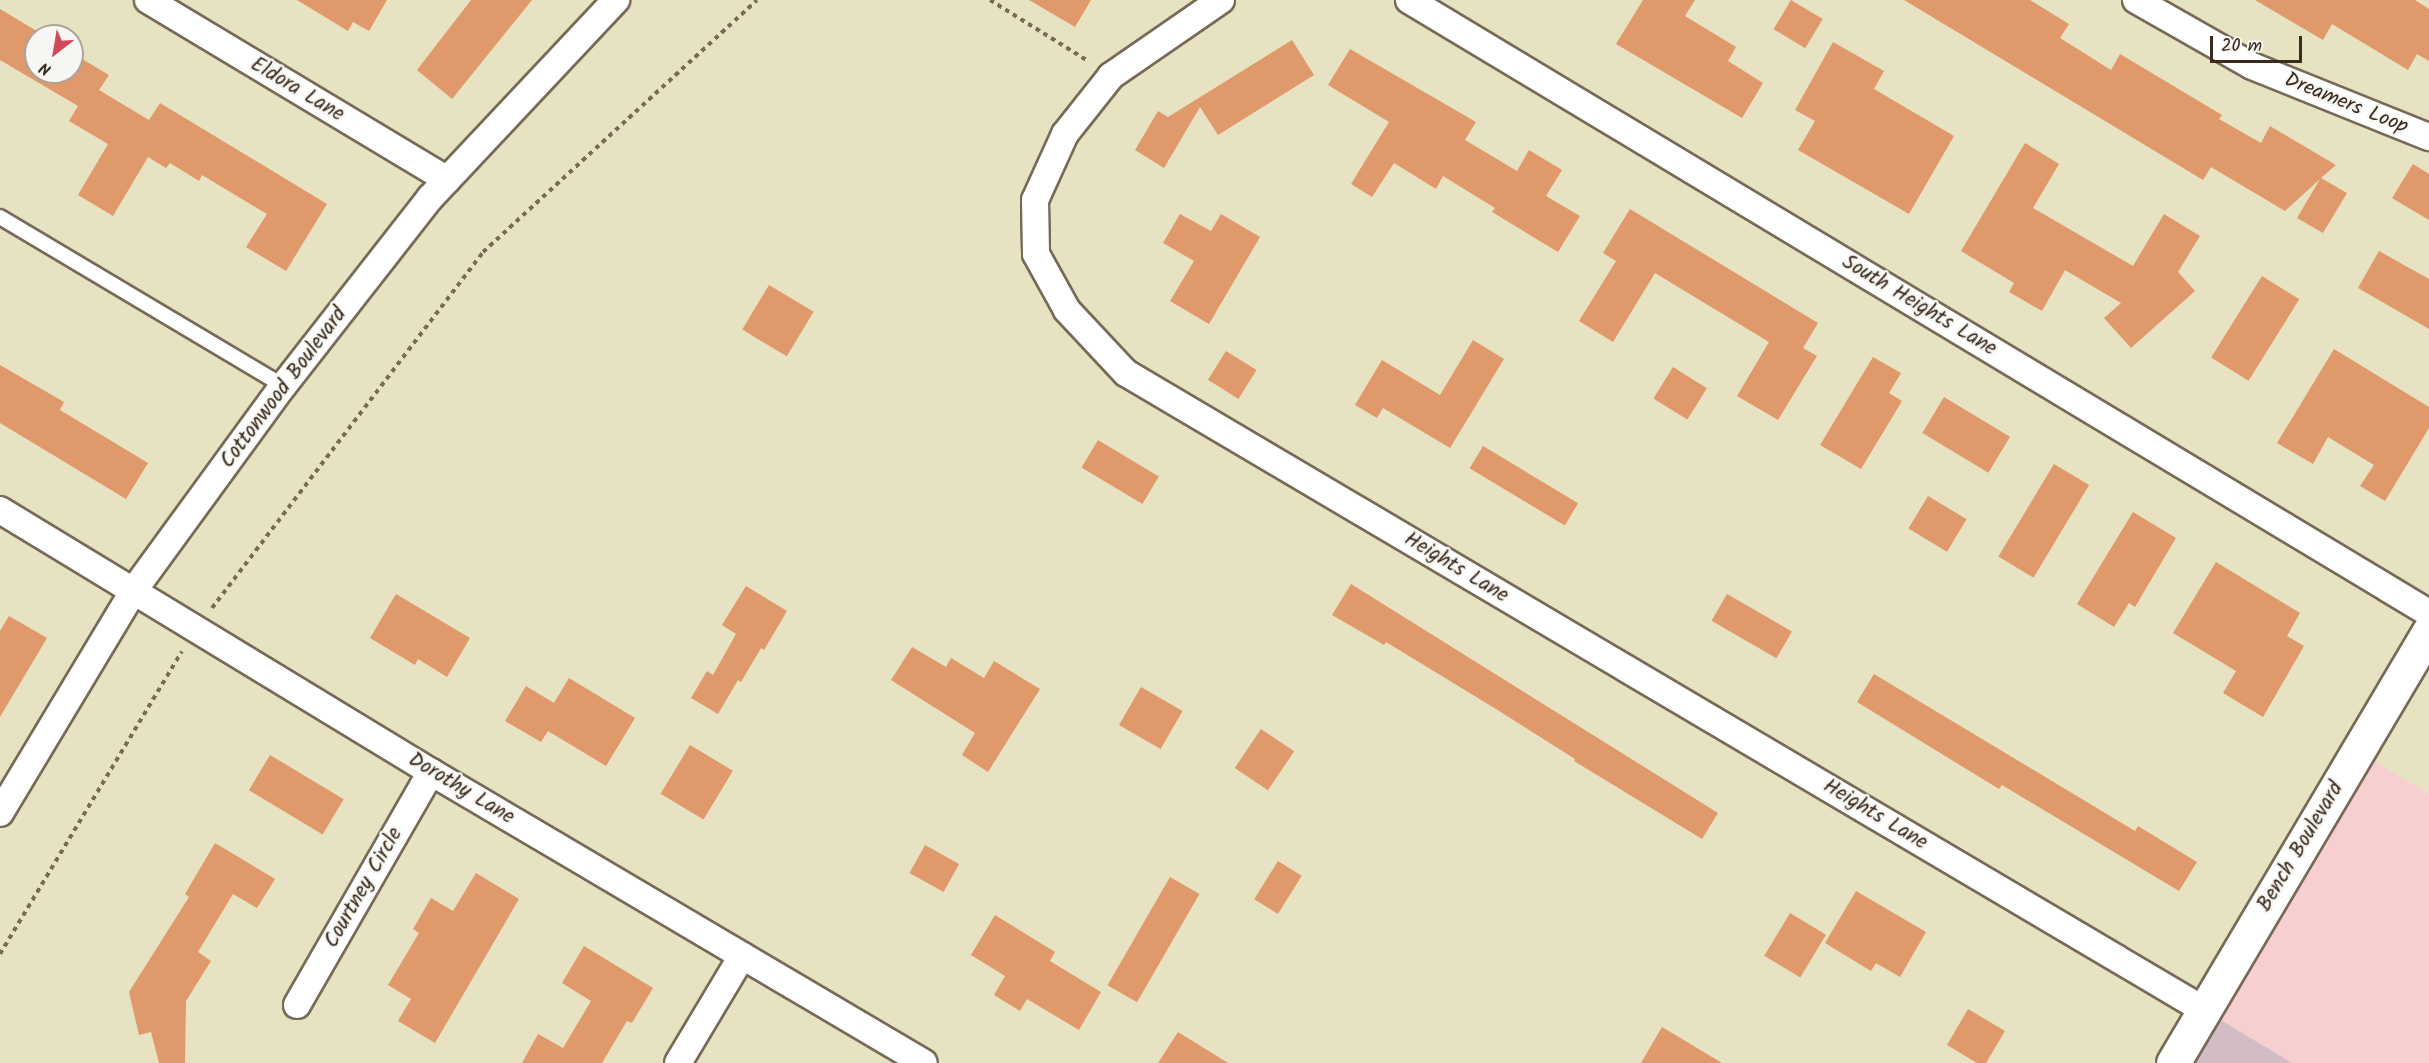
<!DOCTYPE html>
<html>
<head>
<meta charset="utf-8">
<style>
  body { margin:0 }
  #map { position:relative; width:2429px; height:1063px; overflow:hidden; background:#e7e2c2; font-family:Kalam,sans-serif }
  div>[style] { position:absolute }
  .built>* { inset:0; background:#f7cfd0 }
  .industrial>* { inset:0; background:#d2bdc5 }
  .building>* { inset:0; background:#e0996a; transform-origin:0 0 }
  .path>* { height:4px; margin-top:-2px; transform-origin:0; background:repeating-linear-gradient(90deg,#776a57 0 4.5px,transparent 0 9px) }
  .roads { filter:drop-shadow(2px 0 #776a57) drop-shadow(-2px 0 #776a57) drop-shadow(0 2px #776a57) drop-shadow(0 -2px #776a57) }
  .lane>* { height:14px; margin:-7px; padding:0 7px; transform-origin:7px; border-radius:7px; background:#fff }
  .street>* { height:26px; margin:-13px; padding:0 13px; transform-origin:13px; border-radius:13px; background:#fff }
  .secondary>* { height:33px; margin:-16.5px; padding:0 16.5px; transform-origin:16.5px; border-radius:16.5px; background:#fff }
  span { translate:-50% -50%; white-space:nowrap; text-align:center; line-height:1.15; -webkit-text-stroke:4.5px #f6f6f2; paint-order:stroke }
  .street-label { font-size:21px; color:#3b2a1e }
  .north { position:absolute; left:24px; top:24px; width:60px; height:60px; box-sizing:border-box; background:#f6f6f2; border:2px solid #aba49d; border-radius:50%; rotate:211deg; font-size:16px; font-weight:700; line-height:24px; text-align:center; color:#3b2a1e }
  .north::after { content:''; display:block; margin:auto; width:21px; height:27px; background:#d1495b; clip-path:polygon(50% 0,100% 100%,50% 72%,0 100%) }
  .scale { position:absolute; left:2210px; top:36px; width:92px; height:27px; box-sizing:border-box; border:3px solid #3b2a1e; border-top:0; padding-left:8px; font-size:18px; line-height:21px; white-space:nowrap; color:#3b2a1e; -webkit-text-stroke:4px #f6f6f2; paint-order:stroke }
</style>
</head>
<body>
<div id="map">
  <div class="built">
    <i style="clip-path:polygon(2357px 751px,2429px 794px,2429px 1063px,2292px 1063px,2204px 1010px)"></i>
  </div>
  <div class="industrial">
    <i style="clip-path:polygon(2204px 1010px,2292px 1063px,2173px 1063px)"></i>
  </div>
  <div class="building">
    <i style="clip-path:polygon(297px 0,387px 0,369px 31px,353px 22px,348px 31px)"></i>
    <i style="clip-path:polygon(471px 0,532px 0,452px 99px,417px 70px)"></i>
    <i style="clip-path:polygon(1029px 0,1091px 0,1075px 27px)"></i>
    <i style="clip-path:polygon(1643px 0,1695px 0,1685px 16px,1736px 47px,1728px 61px,1763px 83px,1742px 118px,1616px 44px)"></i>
    <i style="left:1791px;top:0;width:37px;height:34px;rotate:31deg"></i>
    <i style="clip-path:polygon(1904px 0,2030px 0,2069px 24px,2060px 38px,2111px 70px,2120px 54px,2222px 115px,2219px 119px,2261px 143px,2270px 126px,2336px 165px,2321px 178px,2347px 193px,2323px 233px,2297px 218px,2320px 179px,2285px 211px,2211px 167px,2203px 180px)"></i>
    <i style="clip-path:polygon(2255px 0,2415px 0,2429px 9px,2429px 61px,2417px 54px,2408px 70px,2332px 24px,2323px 40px)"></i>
    <i style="clip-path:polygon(0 9px,45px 36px,36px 36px,36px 72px,72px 72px,72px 53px,109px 75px,99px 90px,149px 120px,160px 103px,327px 204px,286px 271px,246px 247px,267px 214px,202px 175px,199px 181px,170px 163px,166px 168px,148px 157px,113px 216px,78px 195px,108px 144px,69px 121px,78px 106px,0 60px)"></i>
    <i style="clip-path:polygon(1292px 40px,1314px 75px,1218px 135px,1200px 107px,1164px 168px,1135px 150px,1158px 111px,1168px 117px)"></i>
    <i style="clip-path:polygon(1833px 42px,1884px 71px,1874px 89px,1954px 136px,1909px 214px,1798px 150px,1815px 121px,1795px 110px)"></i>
    <i style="clip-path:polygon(1350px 49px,1476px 122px,1465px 140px,1517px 171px,1529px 150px,1562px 170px,1546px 196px,1580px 216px,1558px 252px,1492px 212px,1495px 208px,1443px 176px,1436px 189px,1394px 163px,1372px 197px,1351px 184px,1389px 122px,1328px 85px)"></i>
    <i style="clip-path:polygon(2025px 143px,2059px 164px,2033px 208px,2133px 266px,2164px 214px,2200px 236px,2178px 272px,2195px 291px,2131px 348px,2104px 318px,2121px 303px,2065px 270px,2042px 311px,2009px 292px,2014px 283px,1961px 251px)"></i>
    <i style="clip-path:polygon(2413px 164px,2429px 174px,2429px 220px,2392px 198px)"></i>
    <i style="clip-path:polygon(1630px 209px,1818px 323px,1803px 348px,1817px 356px,1778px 420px,1737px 396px,1769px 342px,1655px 273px,1613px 342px,1579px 321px,1616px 261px,1603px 253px)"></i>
    <i style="clip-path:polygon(1180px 214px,1211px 231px,1221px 214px,1260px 237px,1209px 324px,1170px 301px,1194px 261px,1163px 243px)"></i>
    <i style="clip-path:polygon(2379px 251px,2429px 279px,2429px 329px,2358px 288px)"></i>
    <i style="left:2262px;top:276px;width:44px;height:96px;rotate:32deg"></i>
    <i style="left:769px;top:285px;width:52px;height:52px;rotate:31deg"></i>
    <i style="clip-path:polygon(1473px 340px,1504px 359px,1450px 448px,1383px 408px,1377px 418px,1355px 405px,1382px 360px,1440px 395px)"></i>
    <i style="clip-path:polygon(2334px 349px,2429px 407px,2429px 428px,2385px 501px,2360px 486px,2374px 465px,2328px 437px,2313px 464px,2277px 443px)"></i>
    <i style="left:1226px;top:351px;width:36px;height:34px;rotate:32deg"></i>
    <i style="clip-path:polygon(1873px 357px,1901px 373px,1889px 393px,1902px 401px,1861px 469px,1820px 445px)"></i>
    <i style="clip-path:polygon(0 365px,64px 402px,60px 410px,148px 463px,126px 499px,0 423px)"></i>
    <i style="left:1673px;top:367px;width:40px;height:37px;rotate:32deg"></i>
    <i style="left:1944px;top:397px;width:77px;height:42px;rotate:31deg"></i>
    <i style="left:1098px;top:440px;width:71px;height:32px;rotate:31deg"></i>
    <i style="left:1483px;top:446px;width:111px;height:26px;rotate:31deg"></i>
    <i style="left:2054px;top:464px;width:41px;height:108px;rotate:31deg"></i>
    <i style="left:1928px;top:496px;width:45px;height:38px;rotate:31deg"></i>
    <i style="clip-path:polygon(2133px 512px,2176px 538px,2135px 607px,2129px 603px,2114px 627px,2077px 604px)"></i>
    <i style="clip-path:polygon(2216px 562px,2300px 613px,2287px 636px,2304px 646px,2263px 717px,2223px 693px,2236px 671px,2173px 633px)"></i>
    <i style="clip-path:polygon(1351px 584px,1718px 813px,1702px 839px,1574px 761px,1575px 759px,1496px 709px,1386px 642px,1384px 645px,1332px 615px)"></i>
    <i style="clip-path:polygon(746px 586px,787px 611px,764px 650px,761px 648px,741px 682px,738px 680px,718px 714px,691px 698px,707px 671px,713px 675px,736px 634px,722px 625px)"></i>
    <i style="clip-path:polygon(396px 594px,470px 638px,447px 677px,418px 659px,415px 665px,370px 638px)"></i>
    <i style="left:1727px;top:594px;width:75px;height:31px;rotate:30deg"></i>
    <i style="clip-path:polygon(9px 616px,47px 638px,0 717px,0 631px)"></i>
    <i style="clip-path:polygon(912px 647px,946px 667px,951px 658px,984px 678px,994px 661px,1040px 689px,988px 772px,962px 755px,975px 733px,891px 680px)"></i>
    <i style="clip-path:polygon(1874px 674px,2135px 831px,2138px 826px,2197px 862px,2179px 891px,2002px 785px,1999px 789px,1857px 702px)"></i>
    <i style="clip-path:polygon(569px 678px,635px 718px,606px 766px,548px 731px,541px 742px,505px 721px,526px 686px,554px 703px)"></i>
    <i style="left:1141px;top:687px;width:48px;height:44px;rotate:30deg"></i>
    <i style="left:1261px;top:729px;width:40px;height:47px;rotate:34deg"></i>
    <i style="left:690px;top:745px;width:50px;height:57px;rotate:31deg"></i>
    <i style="left:270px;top:755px;width:86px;height:41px;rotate:31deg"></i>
    <i style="clip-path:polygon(215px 843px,275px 879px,257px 908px,233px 894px,198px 952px,211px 961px,186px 1001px,185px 1063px,159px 1063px,151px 1032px,139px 1035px,129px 992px,189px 897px,185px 894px)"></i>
    <i style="left:925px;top:845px;width:39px;height:32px;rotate:29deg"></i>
    <i style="left:1278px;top:861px;width:28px;height:45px;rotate:32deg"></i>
    <i style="clip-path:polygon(476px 873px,519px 899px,435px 1043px,398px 1021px,411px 999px,388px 985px,419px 933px,413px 929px,431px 898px,453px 911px)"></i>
    <i style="left:1170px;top:877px;width:34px;height:125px;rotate:30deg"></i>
    <i style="clip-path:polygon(1856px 891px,1926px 932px,1900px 977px,1876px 963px,1871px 971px,1825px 943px)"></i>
    <i style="left:1790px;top:913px;width:42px;height:50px;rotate:31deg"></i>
    <i style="clip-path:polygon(995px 915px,1055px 952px,1050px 961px,1101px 992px,1079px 1030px,1027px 999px,1020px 1011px,994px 995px,1005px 976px,971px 955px)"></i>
    <i style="clip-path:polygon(584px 946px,653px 988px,632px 1023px,627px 1021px,602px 1063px,522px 1063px,538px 1034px,563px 1048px,591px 1001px,562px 983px)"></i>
    <i style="clip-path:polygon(1968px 1009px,2005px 1031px,1986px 1063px,1977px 1063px,1947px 1045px)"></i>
    <i style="clip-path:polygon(1662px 1027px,1722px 1063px,1641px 1063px)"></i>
    <i style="clip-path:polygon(1178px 1032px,1228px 1063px,1158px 1063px)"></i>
  </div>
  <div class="path">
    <i style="left:990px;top:0;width:115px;rotate:31.9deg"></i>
    <i style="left:212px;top:608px;width:447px;rotate:-52.7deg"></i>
    <i style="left:483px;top:252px;width:372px;rotate:-42.6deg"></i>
    <i style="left:0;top:954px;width:353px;rotate:-59deg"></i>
  </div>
  <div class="roads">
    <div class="lane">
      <i style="left:0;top:217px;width:330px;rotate:30.8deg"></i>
    </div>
    <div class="street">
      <i style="left:148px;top:0;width:349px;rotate:31deg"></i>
      <i style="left:1221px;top:0;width:134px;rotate:145.4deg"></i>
      <i style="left:1111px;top:76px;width:74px;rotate:128.4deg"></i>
      <i style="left:1065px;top:134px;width:72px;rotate:114.4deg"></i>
      <i style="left:1035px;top:200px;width:54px;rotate:88.9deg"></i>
      <i style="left:1036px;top:254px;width:64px;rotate:61deg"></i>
      <i style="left:1067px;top:310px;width:86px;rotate:46.9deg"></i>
      <i style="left:1126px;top:373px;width:1252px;rotate:30.58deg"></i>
      <i style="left:1409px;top:0;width:1190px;rotate:31.01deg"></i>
      <i style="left:2136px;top:0;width:133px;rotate:29.6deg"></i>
      <i style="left:2252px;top:66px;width:191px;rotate:21.9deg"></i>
      <i style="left:0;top:510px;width:504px;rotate:31.29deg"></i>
      <i style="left:431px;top:772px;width:572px;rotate:30.55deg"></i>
      <i style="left:0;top:813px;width:260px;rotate:-59deg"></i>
      <i style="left:134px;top:590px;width:253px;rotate:-53.9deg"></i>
      <i style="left:283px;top:386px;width:239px;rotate:-52deg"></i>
      <i style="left:430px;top:198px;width:272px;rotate:-46.8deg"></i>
      <i style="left:297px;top:1005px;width:269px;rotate:-60.1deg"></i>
      <i style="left:678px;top:1063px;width:125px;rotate:-59.1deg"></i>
    </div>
    <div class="secondary">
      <i style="left:2173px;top:1063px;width:502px;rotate:-59.35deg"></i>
    </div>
  </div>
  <div class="street-label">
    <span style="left:297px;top:90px;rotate:31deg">Eldora Lane</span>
    <span style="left:2346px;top:104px;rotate:22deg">Dreamers Loop</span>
    <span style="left:1919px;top:306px;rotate:31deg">South Heights Lane</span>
    <span style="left:284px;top:388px;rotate:-53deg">Cottonwood Boulevard</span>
    <span style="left:1456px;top:568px;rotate:31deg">Heights Lane</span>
    <span style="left:461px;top:789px;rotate:31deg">Dorothy Lane</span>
    <span style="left:1875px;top:815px;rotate:31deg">Heights Lane</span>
    <span style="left:2301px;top:847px;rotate:-59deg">Bench Boulevard</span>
    <span style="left:364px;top:888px;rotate:-60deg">Courtney Circle</span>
  </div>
  <div class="north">N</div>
  <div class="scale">20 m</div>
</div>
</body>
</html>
